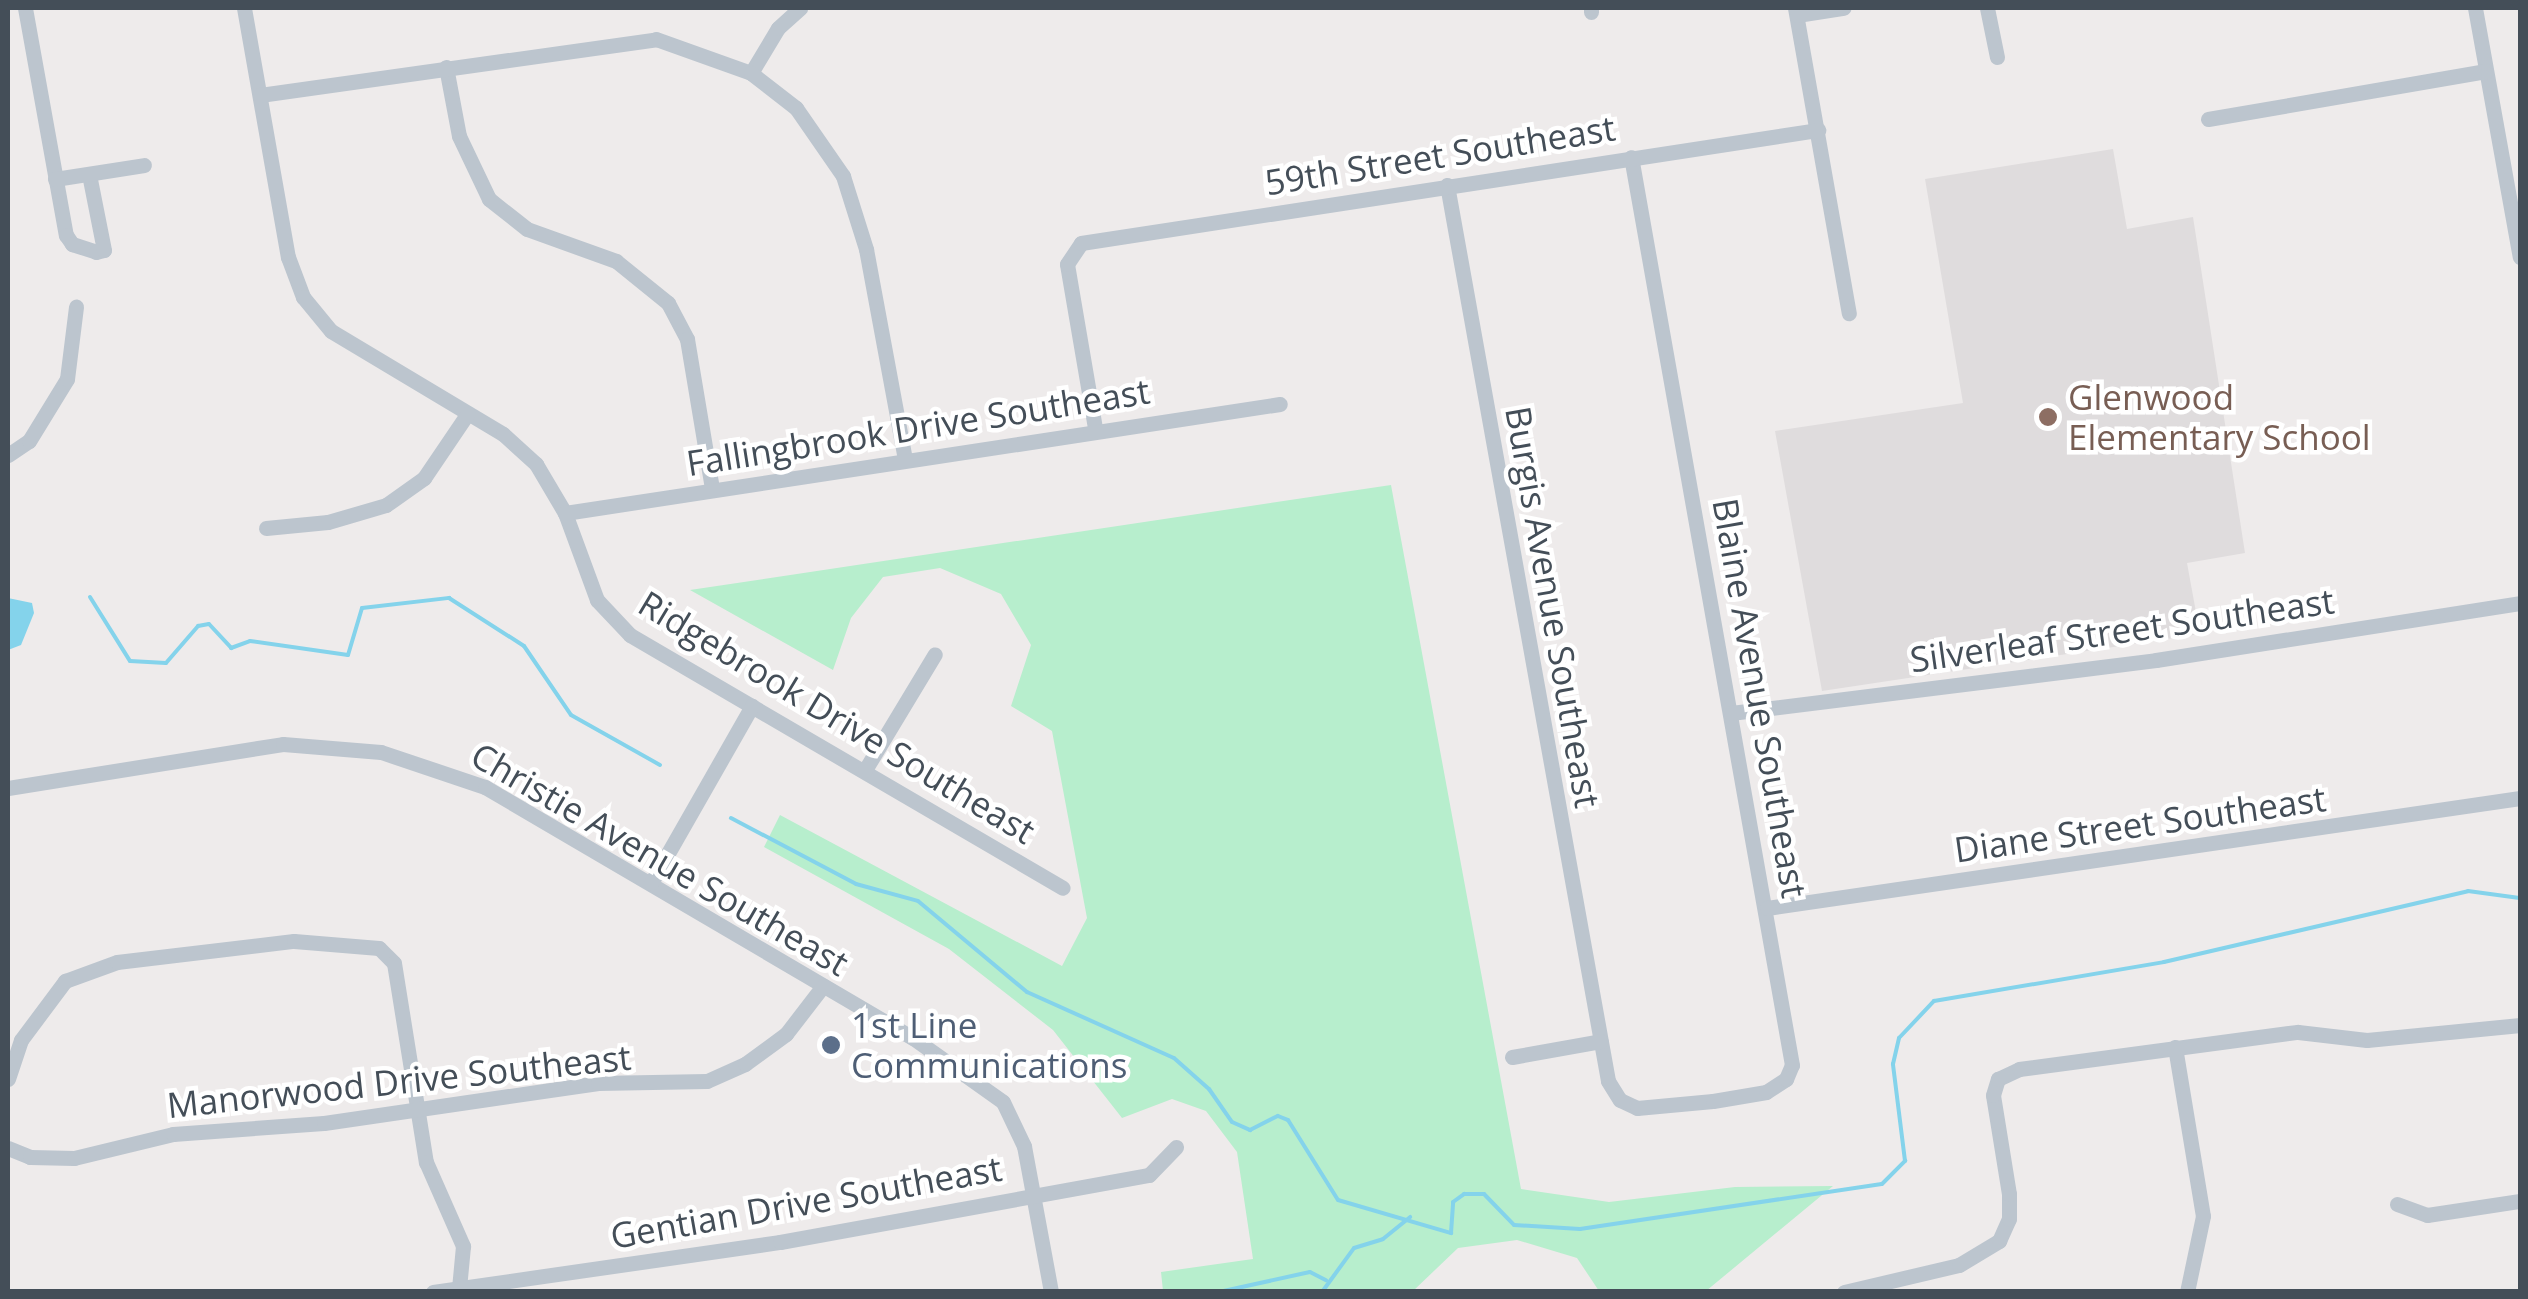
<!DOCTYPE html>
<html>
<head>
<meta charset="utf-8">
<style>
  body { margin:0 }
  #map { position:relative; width:2528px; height:1299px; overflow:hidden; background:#eeebeb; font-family:"Open Sans",sans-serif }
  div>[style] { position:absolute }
  .education>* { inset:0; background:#dfdcdd }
  .green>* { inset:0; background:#b7eecd }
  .water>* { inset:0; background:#84d3eb }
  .stream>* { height:4px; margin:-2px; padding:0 2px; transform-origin:2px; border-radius:2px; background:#84d3eb }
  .minor>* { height:15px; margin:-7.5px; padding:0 7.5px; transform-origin:7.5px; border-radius:7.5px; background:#bcc5ce }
  .dots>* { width:28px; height:28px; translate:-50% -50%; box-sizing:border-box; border:5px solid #fff; border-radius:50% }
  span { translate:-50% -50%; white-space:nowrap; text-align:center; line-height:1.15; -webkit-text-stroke:9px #fff; paint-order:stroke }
  .street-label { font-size:35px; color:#444e58 }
  .education-label { font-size:35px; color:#785e54 }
  .left { translate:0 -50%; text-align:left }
  .service-label { font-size:35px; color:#4e5e75 }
  .frame { position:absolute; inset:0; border:10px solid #444e58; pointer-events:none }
</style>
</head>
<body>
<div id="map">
  <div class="education">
    <i style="clip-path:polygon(2113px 149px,2127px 229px,2193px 217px,2245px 553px,2187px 563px,2200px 634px,1822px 691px,1775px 431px,1963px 403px,1925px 179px)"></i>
  </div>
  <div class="green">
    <i style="clip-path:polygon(1391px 485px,1521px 1189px,1609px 1202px,1735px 1187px,1833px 1186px,1706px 1291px,1599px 1291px,1577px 1258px,1517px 1240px,1458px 1248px,1413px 1291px,1163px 1291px,1161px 1272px,1253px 1259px,1237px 1152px,1206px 1111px,1172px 1099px,1122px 1118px,1053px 1030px,949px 949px,764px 847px,780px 815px,1062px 966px,1087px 918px,1052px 731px,1011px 706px,1031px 645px,1001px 594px,940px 568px,883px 577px,851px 618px,833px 670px,690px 590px)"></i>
  </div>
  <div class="water">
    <i style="clip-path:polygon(8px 598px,32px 603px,34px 613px,21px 645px,8px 650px)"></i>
  </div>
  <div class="stream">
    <i style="left:90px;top:597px;width:75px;rotate:58deg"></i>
    <i style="left:130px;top:661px;width:36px;rotate:3deg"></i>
    <i style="left:166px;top:663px;width:49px;rotate:-49.1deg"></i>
    <i style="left:198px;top:626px;width:11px;rotate:-10deg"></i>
    <i style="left:209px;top:624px;width:33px;rotate:47deg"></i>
    <i style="left:231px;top:648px;width:20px;rotate:-20deg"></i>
    <i style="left:250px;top:641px;width:99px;rotate:8.1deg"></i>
    <i style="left:348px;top:655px;width:49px;rotate:-73.4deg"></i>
    <i style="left:362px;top:608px;width:88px;rotate:-6.6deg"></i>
    <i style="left:449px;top:598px;width:89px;rotate:32.6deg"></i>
    <i style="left:524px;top:646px;width:83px;rotate:55.7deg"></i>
    <i style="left:571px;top:715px;width:102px;rotate:29.3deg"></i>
    <i style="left:731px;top:818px;width:141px;rotate:27.8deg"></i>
    <i style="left:856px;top:884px;width:64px;rotate:15.3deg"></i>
    <i style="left:918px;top:901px;width:142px;rotate:39.9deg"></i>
    <i style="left:1027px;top:992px;width:161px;rotate:24.2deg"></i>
    <i style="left:1174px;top:1058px;width:47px;rotate:41.5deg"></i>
    <i style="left:1209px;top:1089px;width:40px;rotate:55.1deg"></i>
    <i style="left:1232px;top:1122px;width:20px;rotate:24deg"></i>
    <i style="left:1250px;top:1130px;width:31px;rotate:-27deg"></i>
    <i style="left:1278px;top:1116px;width:11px;rotate:22deg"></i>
    <i style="left:1288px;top:1120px;width:94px;rotate:58deg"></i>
    <i style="left:1338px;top:1200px;width:118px;rotate:16.3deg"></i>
    <i style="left:1451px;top:1233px;width:31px;rotate:-86deg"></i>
    <i style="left:1453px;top:1202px;width:14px;rotate:-36deg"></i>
    <i style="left:1464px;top:1194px;width:20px"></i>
    <i style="left:1484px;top:1194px;width:43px;rotate:45.9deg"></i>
    <i style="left:1514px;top:1225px;width:66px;rotate:3.5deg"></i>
    <i style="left:1580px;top:1229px;width:305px;rotate:-8.5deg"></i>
    <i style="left:1882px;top:1184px;width:33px;rotate:-45deg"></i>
    <i style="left:1905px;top:1161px;width:98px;rotate:-97.1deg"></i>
    <i style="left:1893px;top:1064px;width:27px;rotate:-77deg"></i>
    <i style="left:1899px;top:1038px;width:51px;rotate:-46.6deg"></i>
    <i style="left:1934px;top:1001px;width:233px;rotate:-9.6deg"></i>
    <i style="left:2164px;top:962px;width:312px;rotate:-13.1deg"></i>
    <i style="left:2468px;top:891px;width:52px;rotate:7.7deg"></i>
    <i style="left:1219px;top:1292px;width:93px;rotate:-12.4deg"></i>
    <i style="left:1310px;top:1272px;width:18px;rotate:27deg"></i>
    <i style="left:1322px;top:1292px;width:54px;rotate:-54deg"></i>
    <i style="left:1354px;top:1248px;width:30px;rotate:-17deg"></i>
    <i style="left:1383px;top:1239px;width:35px;rotate:-39deg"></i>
  </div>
  <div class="minor">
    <i style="left:25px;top:8px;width:231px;rotate:79.8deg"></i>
    <i style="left:66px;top:235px;width:11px;rotate:56deg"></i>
    <i style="left:72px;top:244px;width:25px;rotate:18deg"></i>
    <i style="left:96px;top:252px;width:8px;rotate:-14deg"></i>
    <i style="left:104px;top:250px;width:77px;rotate:-101.2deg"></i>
    <i style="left:244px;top:8px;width:253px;rotate:80deg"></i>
    <i style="left:288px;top:257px;width:43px;rotate:69.4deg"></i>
    <i style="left:303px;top:297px;width:44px;rotate:50.5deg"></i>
    <i style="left:331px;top:331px;width:200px;rotate:30.9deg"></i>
    <i style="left:503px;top:434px;width:45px;rotate:42.3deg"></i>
    <i style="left:536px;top:464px;width:57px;rotate:59.4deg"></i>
    <i style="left:565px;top:513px;width:93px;rotate:69.8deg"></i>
    <i style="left:597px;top:600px;width:48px;rotate:46.7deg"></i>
    <i style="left:630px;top:635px;width:501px;rotate:30.3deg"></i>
    <i style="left:1591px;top:8px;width:4px;rotate:90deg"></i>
    <i style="left:1795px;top:8px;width:310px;rotate:80deg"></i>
    <i style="left:1987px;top:8px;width:50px;rotate:78.5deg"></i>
    <i style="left:2475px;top:8px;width:253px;rotate:79.8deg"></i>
    <i style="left:1797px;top:15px;width:47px;rotate:-8.7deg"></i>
    <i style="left:446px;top:67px;width:70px;rotate:79.3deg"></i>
    <i style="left:459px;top:136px;width:70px;rotate:64.5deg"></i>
    <i style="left:489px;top:199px;width:48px;rotate:38.3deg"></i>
    <i style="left:527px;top:229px;width:95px;rotate:19.8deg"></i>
    <i style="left:616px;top:261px;width:67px;rotate:38.9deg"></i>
    <i style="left:668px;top:303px;width:41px;rotate:62.2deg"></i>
    <i style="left:687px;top:339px;width:151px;rotate:80.5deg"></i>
    <i style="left:751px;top:73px;width:52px;rotate:-59deg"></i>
    <i style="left:778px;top:28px;width:30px;rotate:-42deg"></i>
    <i style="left:260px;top:95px;width:400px;rotate:-8deg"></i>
    <i style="left:656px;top:39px;width:101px;rotate:19.7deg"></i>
    <i style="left:751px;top:73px;width:57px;rotate:37.9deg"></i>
    <i style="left:796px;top:108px;width:83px;rotate:55.3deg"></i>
    <i style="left:843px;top:176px;width:77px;rotate:72.5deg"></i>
    <i style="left:866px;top:249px;width:214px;rotate:79.5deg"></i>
    <i style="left:2208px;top:119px;width:282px;rotate:-9.8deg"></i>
    <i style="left:55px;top:179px;width:90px;rotate:-8.9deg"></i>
    <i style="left:1447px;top:185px;width:910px;rotate:79.81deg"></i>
    <i style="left:1608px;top:1081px;width:22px;rotate:58deg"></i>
    <i style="left:1620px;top:1100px;width:19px;rotate:25deg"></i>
    <i style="left:1637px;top:1108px;width:76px;rotate:-5.3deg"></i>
    <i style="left:1713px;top:1101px;width:54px;rotate:-9.6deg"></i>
    <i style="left:1766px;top:1092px;width:24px;rotate:-33deg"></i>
    <i style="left:1786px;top:1079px;width:15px;rotate:-67deg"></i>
    <i style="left:1792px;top:1065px;width:922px;rotate:-100.05deg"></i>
    <i style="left:1095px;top:428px;width:166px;rotate:-99.7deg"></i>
    <i style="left:1067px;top:264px;width:25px;rotate:-56deg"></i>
    <i style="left:1081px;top:243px;width:746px;rotate:-8.72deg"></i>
    <i style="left:8px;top:455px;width:25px;rotate:-34deg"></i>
    <i style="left:29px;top:441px;width:73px;rotate:-58.5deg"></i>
    <i style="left:67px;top:379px;width:73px;rotate:-82.9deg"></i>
    <i style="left:565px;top:513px;width:723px;rotate:-8.67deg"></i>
    <i style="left:266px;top:528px;width:62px;rotate:-5.5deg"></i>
    <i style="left:328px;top:522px;width:60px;rotate:-16.3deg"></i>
    <i style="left:386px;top:505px;width:47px;rotate:-35.4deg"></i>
    <i style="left:424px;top:478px;width:78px;rotate:-55.9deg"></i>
    <i style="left:1731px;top:713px;width:428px;rotate:-7.1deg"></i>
    <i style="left:2156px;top:660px;width:368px;rotate:-8.9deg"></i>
    <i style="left:865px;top:770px;width:135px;rotate:-58.9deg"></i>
    <i style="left:8px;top:788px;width:278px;rotate:-9.1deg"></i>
    <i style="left:283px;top:744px;width:98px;rotate:4.7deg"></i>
    <i style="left:381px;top:752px;width:110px;rotate:18.6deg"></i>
    <i style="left:485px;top:787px;width:496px;rotate:30.4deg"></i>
    <i style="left:913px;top:1038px;width:110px;rotate:35.4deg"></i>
    <i style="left:1003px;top:1102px;width:49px;rotate:64.5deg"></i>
    <i style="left:1024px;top:1146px;width:148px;rotate:79.5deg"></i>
    <i style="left:651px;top:883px;width:204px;rotate:-60.3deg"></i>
    <i style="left:1767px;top:908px;width:761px;rotate:-8.31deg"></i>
    <i style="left:2175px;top:1047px;width:171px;rotate:80.6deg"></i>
    <i style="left:2203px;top:1216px;width:78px;rotate:101.9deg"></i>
    <i style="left:1512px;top:1057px;width:90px;rotate:-10.2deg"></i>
    <i style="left:8px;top:1079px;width:41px;rotate:-71.6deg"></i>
    <i style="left:21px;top:1040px;width:74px;rotate:-53.3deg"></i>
    <i style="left:65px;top:981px;width:55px;rotate:-20.1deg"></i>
    <i style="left:117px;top:962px;width:178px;rotate:-6.8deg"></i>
    <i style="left:294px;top:941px;width:85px;rotate:4.7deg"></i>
    <i style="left:379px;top:948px;width:21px;rotate:45deg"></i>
    <i style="left:394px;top:963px;width:202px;rotate:80.9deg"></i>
    <i style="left:426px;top:1162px;width:92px;rotate:66.2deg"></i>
    <i style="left:463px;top:1246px;width:42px;rotate:95.4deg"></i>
    <i style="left:8px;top:1148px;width:24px;rotate:22deg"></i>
    <i style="left:30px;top:1157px;width:44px;rotate:1.3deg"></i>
    <i style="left:74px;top:1158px;width:102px;rotate:-13.6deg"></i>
    <i style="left:173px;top:1134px;width:151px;rotate:-4.2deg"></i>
    <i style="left:324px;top:1123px;width:277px;rotate:-8.3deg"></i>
    <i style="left:598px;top:1083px;width:109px;rotate:-1.1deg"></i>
    <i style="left:707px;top:1081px;width:42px;rotate:-24.1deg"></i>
    <i style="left:745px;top:1064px;width:51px;rotate:-36.2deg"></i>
    <i style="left:786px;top:1034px;width:61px;rotate:-52.4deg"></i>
    <i style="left:2397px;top:1204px;width:32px;rotate:20deg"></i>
    <i style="left:2427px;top:1215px;width:94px;rotate:-8.6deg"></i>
    <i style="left:433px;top:1292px;width:351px;rotate:-8.2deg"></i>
    <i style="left:780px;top:1242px;width:375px;rotate:-10.3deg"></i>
    <i style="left:1149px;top:1175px;width:39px;rotate:-46deg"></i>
    <i style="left:1844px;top:1292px;width:118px;rotate:-13.2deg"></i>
    <i style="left:1959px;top:1265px;width:47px;rotate:-31deg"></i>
    <i style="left:1999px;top:1241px;width:24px;rotate:-66deg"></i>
    <i style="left:2009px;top:1219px;width:25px;rotate:-90deg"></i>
    <i style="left:2009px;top:1194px;width:100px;rotate:-99.2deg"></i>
    <i style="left:1993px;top:1095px;width:17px;rotate:-73deg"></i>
    <i style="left:1998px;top:1079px;width:23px;rotate:-25deg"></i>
    <i style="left:2019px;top:1069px;width:281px;rotate:-7.6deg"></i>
    <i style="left:2298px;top:1032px;width:69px;rotate:6.6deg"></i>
    <i style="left:2367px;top:1040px;width:154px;rotate:-5.6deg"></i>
  </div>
  <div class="dots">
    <i style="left:2048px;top:417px;background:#8d6e63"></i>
    <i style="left:831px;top:1045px;background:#5c6f8a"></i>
  </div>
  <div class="street-label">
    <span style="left:1440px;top:155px;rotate:-9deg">59th Street Southeast</span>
    <span style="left:918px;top:427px;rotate:-9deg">Fallingbrook Drive Southeast</span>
    <span style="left:1553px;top:607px;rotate:80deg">Burgis Avenue Southeast</span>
    <span style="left:2122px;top:630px;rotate:-8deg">Silverleaf Street Southeast</span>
    <span style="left:1760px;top:698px;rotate:80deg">Blaine Avenue Southeast</span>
    <span style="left:837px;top:717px;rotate:31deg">Ridgebrook Drive Southeast</span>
    <span style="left:2140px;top:824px;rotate:-8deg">Diane Street Southeast</span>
    <span style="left:660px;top:859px;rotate:30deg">Christie Avenue Southeast</span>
    <span style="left:399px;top:1081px;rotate:-6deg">Manorwood Drive Southeast</span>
    <span style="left:806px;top:1202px;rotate:-10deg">Gentian Drive Southeast</span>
  </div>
  <div class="education-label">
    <span class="left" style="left:2068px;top:417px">Glenwood<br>Elementary School</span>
  </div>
  <div class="service-label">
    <span class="left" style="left:851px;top:1045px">1st Line<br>Communications</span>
  </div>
  <div class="frame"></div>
</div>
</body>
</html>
